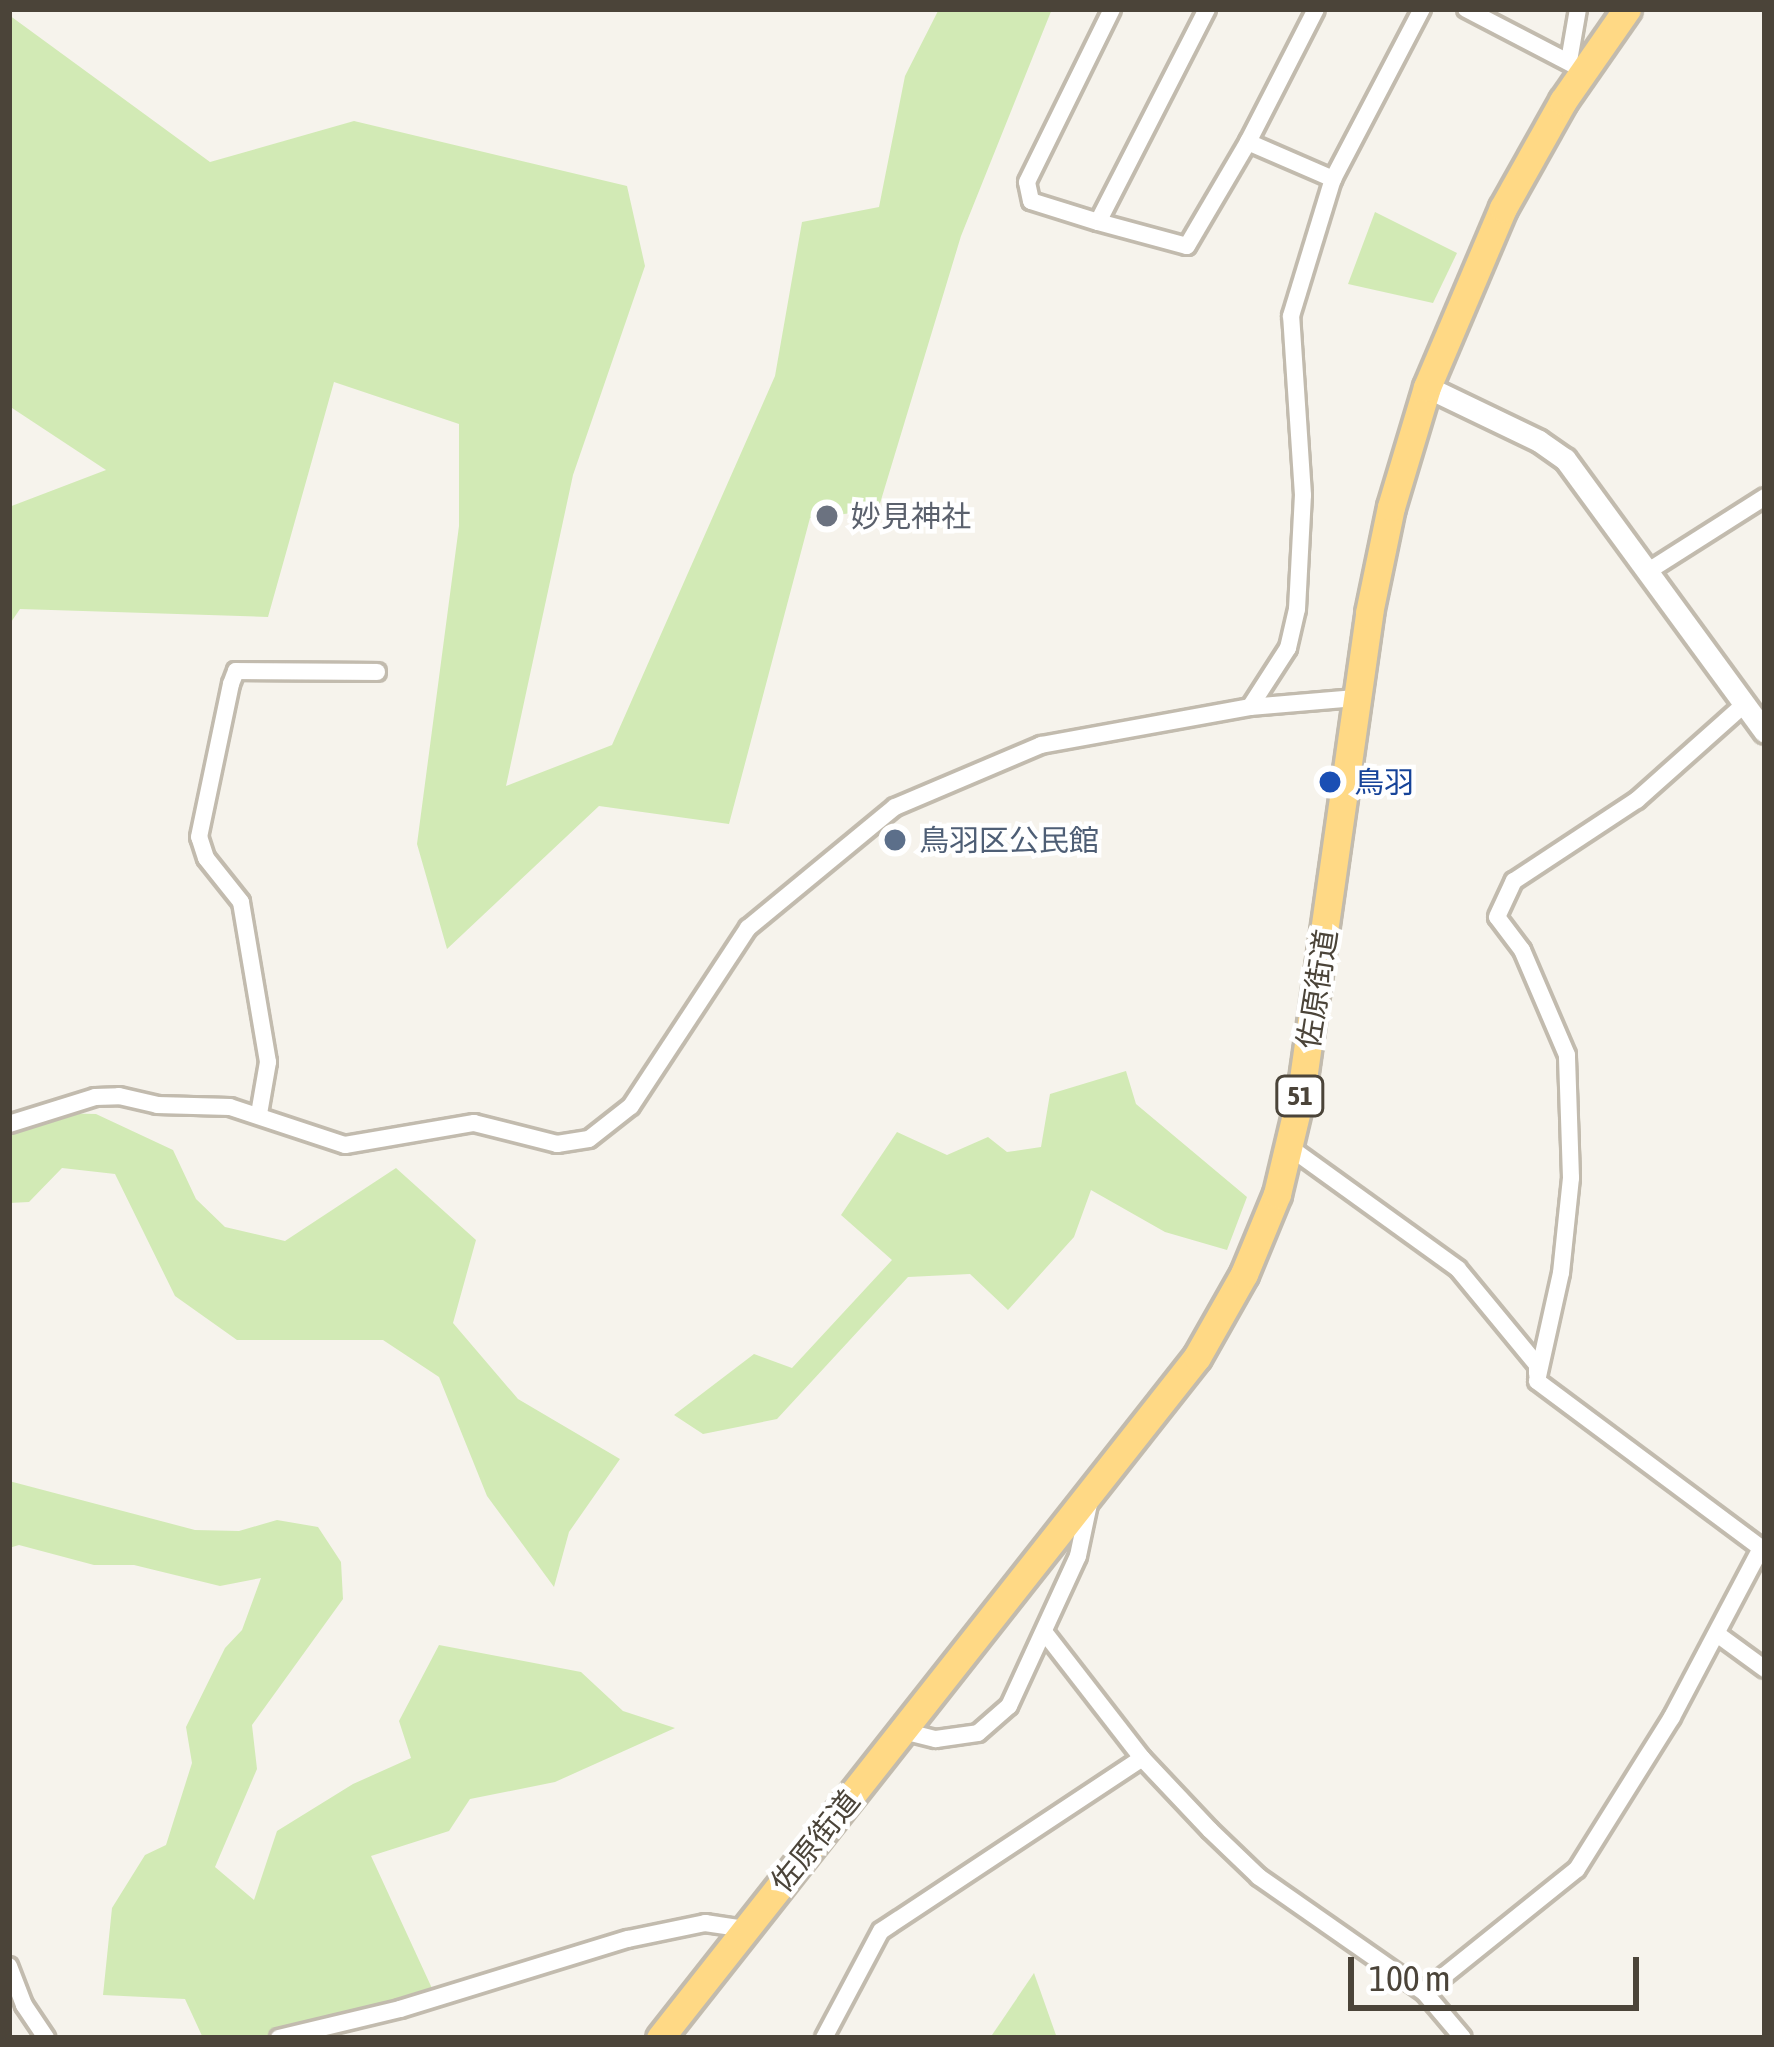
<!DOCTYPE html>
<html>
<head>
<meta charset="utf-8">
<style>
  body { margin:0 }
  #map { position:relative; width:1774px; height:2047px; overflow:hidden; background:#f6f3ec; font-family:"Asap Condensed","Noto Sans JP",sans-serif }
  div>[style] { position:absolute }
  .green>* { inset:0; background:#d2eab5 }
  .roads { filter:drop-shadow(3px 0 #c2bbae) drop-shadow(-3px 0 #c2bbae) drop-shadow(0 3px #c2bbae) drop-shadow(0 -3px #c2bbae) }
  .minor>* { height:16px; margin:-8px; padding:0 8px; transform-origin:8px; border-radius:8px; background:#fff }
  .tertiary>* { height:21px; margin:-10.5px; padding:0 10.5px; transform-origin:10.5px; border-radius:10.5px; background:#fff }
  .trunk>* { height:27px; margin:-13.5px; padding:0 13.5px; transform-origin:13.5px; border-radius:13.5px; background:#ffd985 }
  .dots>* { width:33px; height:33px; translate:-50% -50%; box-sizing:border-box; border:6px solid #fff; border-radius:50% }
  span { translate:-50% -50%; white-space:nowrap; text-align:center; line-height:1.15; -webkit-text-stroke:9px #fff; paint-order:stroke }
  .shield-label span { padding:3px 9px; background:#fff; border:3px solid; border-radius:9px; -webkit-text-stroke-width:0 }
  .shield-label { font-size:27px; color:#4b4439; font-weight:700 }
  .worship-label { font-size:30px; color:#5b616d }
  .left { translate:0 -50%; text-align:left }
  .transit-label { font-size:30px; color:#164399 }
  .service-label { font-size:30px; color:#4e5e75 }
  .street-label { font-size:30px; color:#4b4439 }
  .frame { position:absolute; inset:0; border:12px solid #4b4439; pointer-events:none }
  .scale { position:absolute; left:1348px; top:1957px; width:291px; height:54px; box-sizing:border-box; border:6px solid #4b4439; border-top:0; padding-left:15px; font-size:36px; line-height:42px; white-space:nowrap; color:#4b4439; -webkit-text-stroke:9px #fff; paint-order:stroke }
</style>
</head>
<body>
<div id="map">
  <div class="green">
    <i style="clip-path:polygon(939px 9px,1052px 9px,961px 236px,878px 510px,810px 518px,729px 824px,599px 806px,447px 949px,417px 844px,459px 526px,459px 424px,334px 382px,268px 617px,20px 609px,9px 625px,9px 507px,106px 470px,9px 406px,9px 15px,210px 162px,354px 121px,627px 186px,645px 266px,573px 475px,506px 786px,612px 745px,775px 376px,802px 222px,879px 207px,905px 76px)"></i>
    <i style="clip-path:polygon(1375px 212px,1457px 253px,1433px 303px,1348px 284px)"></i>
    <i style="clip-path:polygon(1126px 1071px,1136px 1104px,1247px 1197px,1227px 1250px,1165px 1232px,1091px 1190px,1074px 1237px,1008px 1310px,970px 1274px,908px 1277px,777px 1419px,703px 1434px,674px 1415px,754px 1354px,792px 1368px,892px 1260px,841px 1215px,897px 1132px,947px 1155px,988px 1137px,1007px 1152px,1041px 1147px,1050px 1094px)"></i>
    <i style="clip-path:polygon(9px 1112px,96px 1114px,173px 1150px,196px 1199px,225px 1227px,285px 1241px,396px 1168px,476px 1240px,453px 1323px,518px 1399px,620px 1459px,569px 1532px,554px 1587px,487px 1496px,439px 1377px,383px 1340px,237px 1340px,175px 1296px,115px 1174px,62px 1168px,29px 1202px,9px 1203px)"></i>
    <i style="clip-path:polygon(9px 1481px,195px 1530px,239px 1531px,277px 1520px,318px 1527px,341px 1562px,343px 1599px,252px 1725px,257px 1769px,215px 1867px,254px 1900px,277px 1831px,353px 1784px,411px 1758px,399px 1721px,439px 1645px,581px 1672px,623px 1711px,675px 1728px,555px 1782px,470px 1799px,449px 1831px,371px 1856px,436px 1997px,279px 2038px,203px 2038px,185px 1999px,103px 1995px,112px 1908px,145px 1855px,166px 1845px,192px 1763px,186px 1727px,225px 1648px,242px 1630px,261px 1578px,220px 1586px,134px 1565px,94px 1565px,19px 1545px,9px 1548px)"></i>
    <i style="clip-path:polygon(1034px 1973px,1057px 2038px,990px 2038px)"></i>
  </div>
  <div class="roads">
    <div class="minor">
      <i style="left:1207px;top:9px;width:239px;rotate:117.1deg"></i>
      <i style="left:1098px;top:222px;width:92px;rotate:15.1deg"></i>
      <i style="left:1187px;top:246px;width:121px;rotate:-59.6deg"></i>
      <i style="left:1248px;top:142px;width:93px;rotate:23.5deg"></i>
      <i style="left:1333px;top:179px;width:192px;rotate:-62.4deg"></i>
      <i style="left:1466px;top:9px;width:132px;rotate:27.5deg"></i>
      <i style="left:1569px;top:61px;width:53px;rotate:-80.2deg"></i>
      <i style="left:1248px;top:142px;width:149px;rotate:-62.9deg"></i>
      <i style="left:1098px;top:222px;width:70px;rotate:-162.6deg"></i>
      <i style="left:1031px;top:201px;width:19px;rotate:-102deg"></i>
      <i style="left:1027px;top:182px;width:193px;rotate:-63.8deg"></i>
      <i style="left:1650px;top:570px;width:136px;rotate:-32.4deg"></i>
      <i style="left:1250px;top:707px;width:70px;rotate:-57.2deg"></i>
      <i style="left:1288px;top:648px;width:40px;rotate:-77deg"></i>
      <i style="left:1297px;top:609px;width:114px;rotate:-87deg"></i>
      <i style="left:1303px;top:495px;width:179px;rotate:-93.8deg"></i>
      <i style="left:1291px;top:316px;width:143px;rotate:-73deg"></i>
      <i style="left:259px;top:1114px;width:53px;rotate:-80.2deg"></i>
      <i style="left:268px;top:1062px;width:162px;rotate:-99.6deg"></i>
      <i style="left:241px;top:902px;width:56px;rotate:-128.5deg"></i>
      <i style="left:206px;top:858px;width:22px;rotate:-108deg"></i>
      <i style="left:199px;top:837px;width:156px;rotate:-78.2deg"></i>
      <i style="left:231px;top:684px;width:14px;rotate:-69deg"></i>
      <i style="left:236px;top:671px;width:141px;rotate:0.4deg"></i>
      <i style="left:9px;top:1124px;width:90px;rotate:-17.4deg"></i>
      <i style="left:95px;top:1097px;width:24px;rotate:-2deg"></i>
      <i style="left:119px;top:1096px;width:39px;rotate:13deg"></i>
      <i style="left:157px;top:1105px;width:73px;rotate:1.6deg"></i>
      <i style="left:230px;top:1107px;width:121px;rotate:18.3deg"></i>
      <i style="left:345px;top:1145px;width:131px;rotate:-9.7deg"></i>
      <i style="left:474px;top:1123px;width:86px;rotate:14.2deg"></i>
      <i style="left:557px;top:1144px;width:32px;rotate:-9deg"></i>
      <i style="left:589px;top:1139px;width:53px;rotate:-38.2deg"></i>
      <i style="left:631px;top:1106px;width:213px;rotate:-56.7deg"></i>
      <i style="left:748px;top:928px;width:190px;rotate:-39.5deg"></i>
      <i style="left:895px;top:807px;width:159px;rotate:-23deg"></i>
      <i style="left:1041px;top:745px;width:212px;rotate:-10.3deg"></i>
      <i style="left:1250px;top:707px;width:106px;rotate:-4.9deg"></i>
      <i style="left:1289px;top:1147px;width:208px;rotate:35.8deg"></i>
      <i style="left:1458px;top:1269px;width:124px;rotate:50.5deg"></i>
      <i style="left:1537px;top:1365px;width:9px;rotate:90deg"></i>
      <i style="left:1537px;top:1381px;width:111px;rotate:-77.5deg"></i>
      <i style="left:1561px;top:1273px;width:96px;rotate:-84deg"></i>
      <i style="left:1571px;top:1178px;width:123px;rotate:-91.9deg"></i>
      <i style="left:1567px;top:1055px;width:114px;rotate:-113.2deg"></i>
      <i style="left:1522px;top:950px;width:41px;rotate:-127.1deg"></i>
      <i style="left:1497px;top:917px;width:40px;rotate:-65deg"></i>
      <i style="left:1514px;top:881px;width:147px;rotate:-33.4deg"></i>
      <i style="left:1637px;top:800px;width:146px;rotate:-41.7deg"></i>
      <i style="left:1045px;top:1633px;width:158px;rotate:52.2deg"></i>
      <i style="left:1142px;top:1758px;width:99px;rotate:46.6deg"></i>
      <i style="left:1210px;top:1830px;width:68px;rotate:43.8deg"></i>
      <i style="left:1259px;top:1877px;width:201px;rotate:34.9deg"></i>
      <i style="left:1424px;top:1992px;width:60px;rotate:49.7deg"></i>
      <i style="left:1717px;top:1634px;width:59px;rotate:36.1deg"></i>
      <i style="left:903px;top:1731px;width:34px;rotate:14deg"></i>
      <i style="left:936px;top:1739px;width:42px;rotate:-8.1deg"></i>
      <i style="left:978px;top:1733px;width:41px;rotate:-41.1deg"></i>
      <i style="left:1009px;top:1706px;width:165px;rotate:-65.3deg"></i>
      <i style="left:1078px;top:1556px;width:58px;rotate:-78.1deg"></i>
      <i style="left:9px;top:1966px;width:42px;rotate:69deg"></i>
      <i style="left:24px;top:2005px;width:40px;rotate:56deg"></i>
      <i style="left:1424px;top:1992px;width:196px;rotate:-38.8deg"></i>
      <i style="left:1577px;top:1869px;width:179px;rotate:-58deg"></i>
      <i style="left:1672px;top:1717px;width:191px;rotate:-62.2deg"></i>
      <i style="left:1761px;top:1548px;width:279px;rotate:-143.3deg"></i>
      <i style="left:279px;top:2038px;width:124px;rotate:-13.5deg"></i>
      <i style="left:400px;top:2009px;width:239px;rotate:-17.1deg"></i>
      <i style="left:628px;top:1939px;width:79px;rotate:-11.7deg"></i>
      <i style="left:705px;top:1923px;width:40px;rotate:8.5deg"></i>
      <i style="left:824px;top:2038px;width:121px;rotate:-62deg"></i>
      <i style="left:881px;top:1931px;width:313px;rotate:-33.5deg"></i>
    </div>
    <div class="tertiary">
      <i style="left:1427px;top:387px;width:124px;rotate:25.7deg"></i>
      <i style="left:1539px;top:441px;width:32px;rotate:35deg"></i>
      <i style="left:1565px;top:459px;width:338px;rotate:53.8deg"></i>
    </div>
    <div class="trunk">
      <i style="left:660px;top:2038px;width:867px;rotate:-51.74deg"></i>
      <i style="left:1197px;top:1357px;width:95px;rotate:-60.5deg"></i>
      <i style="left:1244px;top:1274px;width:87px;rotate:-67.6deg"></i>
      <i style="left:1277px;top:1194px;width:104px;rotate:-76.6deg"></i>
      <i style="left:1301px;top:1093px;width:485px;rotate:-81.9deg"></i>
      <i style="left:1369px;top:613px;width:108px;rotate:-78.3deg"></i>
      <i style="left:1391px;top:507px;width:125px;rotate:-73.3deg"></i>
      <i style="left:1427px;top:387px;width:194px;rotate:-67deg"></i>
      <i style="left:1503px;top:208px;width:123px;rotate:-60.7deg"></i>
      <i style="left:1563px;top:101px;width:112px;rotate:-55.2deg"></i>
    </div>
  </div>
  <div class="dots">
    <i style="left:827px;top:516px;background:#6b7280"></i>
    <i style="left:1330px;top:782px;background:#1a4fb4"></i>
    <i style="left:895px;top:840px;background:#5c6f8a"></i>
  </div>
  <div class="shield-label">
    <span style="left:1300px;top:1096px">51</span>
  </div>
  <div class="worship-label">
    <span class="left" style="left:851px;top:516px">妙見神社</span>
  </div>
  <div class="transit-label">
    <span class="left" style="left:1354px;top:782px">鳥羽</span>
  </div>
  <div class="service-label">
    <span class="left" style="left:919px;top:840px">鳥羽区公民館</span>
  </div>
  <div class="street-label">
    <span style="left:1317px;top:989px;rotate:-81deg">佐原街道</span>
    <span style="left:815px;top:1841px;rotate:-51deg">佐原街道</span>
  </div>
  <div class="frame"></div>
  <div class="scale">100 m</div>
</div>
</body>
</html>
